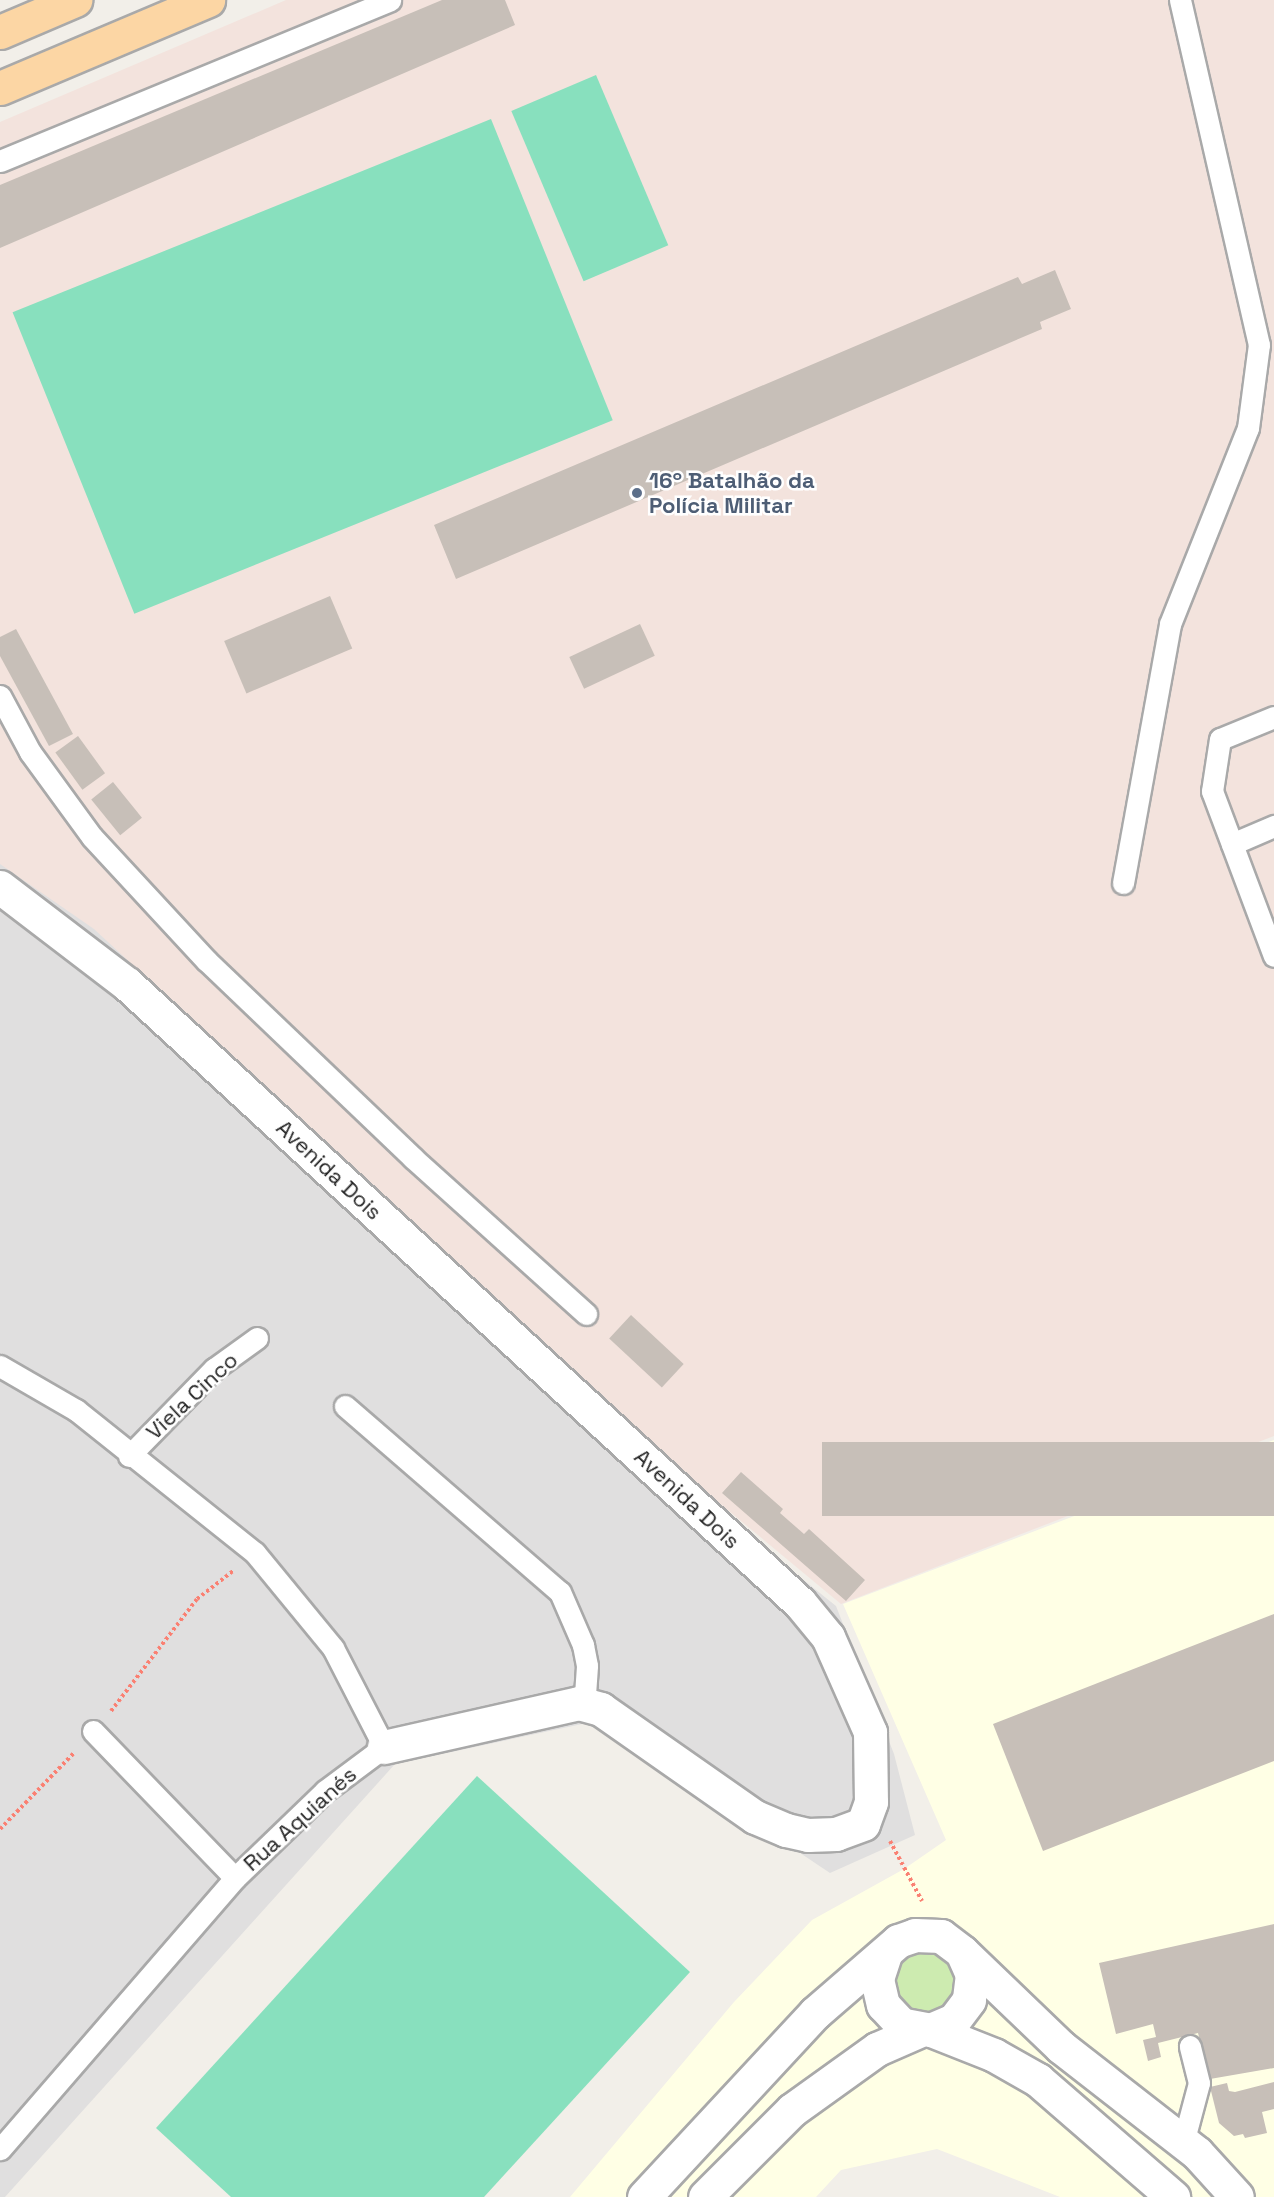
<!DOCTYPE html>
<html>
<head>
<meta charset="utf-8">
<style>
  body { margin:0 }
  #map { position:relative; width:1274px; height:2197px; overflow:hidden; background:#f2efe9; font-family:"Space Grotesk",sans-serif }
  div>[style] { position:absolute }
  .residential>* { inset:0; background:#e0dfdf }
  .education>* { inset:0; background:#ffffe5 }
  .military>* { inset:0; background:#f3e3dd }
  .grass>* { inset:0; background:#cdebb0 }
  .pitch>* { inset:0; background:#88e0be; transform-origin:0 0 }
  .building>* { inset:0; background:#c7bfb8; transform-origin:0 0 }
  .path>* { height:4px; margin-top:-2px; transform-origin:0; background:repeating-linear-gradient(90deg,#fa8072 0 3px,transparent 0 6px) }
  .roads { filter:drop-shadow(2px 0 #a9a9a9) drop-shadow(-2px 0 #a9a9a9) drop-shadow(0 2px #a9a9a9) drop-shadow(0 -2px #a9a9a9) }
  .service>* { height:21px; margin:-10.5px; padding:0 10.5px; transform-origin:10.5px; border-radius:10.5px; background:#fff }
  .minor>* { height:33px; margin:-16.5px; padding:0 16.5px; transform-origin:16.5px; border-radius:16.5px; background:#fff }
  .tertiary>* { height:33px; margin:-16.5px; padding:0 16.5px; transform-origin:16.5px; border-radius:16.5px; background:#fff }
  .primary>* { height:33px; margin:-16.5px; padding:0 16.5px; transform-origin:16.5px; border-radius:16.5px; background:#fcd6a4 }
  .dots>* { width:16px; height:16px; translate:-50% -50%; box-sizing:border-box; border:3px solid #fff; border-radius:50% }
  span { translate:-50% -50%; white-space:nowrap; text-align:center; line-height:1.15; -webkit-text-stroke:5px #fff; paint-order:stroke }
  .service-label { font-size:22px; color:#4e5e75; font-weight:700 }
  .left { translate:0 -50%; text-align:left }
  .street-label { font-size:22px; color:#222 }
</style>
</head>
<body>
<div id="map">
  <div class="residential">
    <i style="clip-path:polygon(0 859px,156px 964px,641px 1449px,836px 1606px,894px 1754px,915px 1835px,830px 1873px,601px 1720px,395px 1764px,5px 2197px,0 2197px)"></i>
  </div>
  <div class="education">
    <i style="clip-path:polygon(1274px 1440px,1274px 2197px,1060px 2197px,937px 2149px,841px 2170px,816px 2197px,570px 2197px,734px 2002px,812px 1920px,904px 1869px,946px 1840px,843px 1604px)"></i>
  </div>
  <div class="military">
    <i style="clip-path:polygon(286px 0,1274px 0,1274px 1436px,841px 1604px,647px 1443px,94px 929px,0 864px,0 122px)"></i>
  </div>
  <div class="grass">
    <i style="clip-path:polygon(938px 1945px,963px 1978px,943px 2014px,914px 2016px,893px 1997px,891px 1968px,898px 1956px)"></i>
  </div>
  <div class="pitch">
    <i style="left:596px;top:75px;width:185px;height:92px;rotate:67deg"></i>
    <i style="left:491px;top:119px;width:325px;height:516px;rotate:68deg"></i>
    <i style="clip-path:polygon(477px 1776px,690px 1972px,484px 2197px,231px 2197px,156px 2128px)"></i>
  </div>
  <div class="building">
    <i style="clip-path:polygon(442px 0,505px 0,515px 25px,0 248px,0 185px)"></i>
    <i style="clip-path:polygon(1055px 270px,1071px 309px,1040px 322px,1042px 329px,456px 579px,434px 525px,1018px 277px,1022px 284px)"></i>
    <i style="left:330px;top:596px;width:57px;height:115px;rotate:67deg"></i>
    <i style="left:640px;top:624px;width:35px;height:78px;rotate:65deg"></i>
    <i style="clip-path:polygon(16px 629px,73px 734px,49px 746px,0 656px,0 637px)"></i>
    <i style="left:78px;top:736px;width:46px;height:28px;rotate:54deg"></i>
    <i style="left:113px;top:782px;width:46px;height:28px;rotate:51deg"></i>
    <i style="left:631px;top:1315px;width:72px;height:32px;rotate:43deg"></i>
    <i style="left:1274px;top:1442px;width:74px;height:452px;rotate:90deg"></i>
    <i style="clip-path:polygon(741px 1472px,783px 1509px,780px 1513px,804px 1534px,809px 1529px,865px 1580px,846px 1601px,722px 1493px)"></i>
    <i style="clip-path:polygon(1274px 1614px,1274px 1761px,1043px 1851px,993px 1724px)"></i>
    <i style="clip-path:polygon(1274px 1924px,1274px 2068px,1210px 2079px,1198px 2033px,1158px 2043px,1161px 2057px,1148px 2061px,1143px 2040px,1156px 2037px,1153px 2024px,1116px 2034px,1099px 1963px)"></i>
    <i style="clip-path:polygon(1274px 2082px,1274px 2109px,1262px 2112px,1267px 2133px,1245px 2138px,1243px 2134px,1234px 2136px,1219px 2123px,1210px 2087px,1227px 2083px,1229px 2091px,1235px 2092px)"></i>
  </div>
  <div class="path">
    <i style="left:111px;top:1711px;width:141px;rotate:-52.5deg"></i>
    <i style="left:197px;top:1599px;width:46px;rotate:-37.9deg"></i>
    <i style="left:0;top:1829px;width:106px;rotate:-45.8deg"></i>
    <i style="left:890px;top:1841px;width:68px;rotate:61.9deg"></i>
  </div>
  <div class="roads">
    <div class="service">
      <i style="left:0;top:161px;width:422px;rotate:-22.4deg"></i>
      <i style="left:0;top:696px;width:64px;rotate:61.8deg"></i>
      <i style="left:30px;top:752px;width:105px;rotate:53.9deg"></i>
      <i style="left:92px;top:837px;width:169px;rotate:47.2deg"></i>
      <i style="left:207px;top:961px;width:285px;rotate:43.7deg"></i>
      <i style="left:413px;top:1158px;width:233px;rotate:42deg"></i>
      <i style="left:1274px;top:717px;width:58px;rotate:157.8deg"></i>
      <i style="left:1220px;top:739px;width:53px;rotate:98.7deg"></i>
      <i style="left:1212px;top:791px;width:176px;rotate:69.4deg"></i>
      <i style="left:1232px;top:844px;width:46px;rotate:-23.2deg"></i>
      <i style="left:1123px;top:883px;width:263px;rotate:-79.7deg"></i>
      <i style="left:1170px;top:624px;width:211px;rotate:-68.3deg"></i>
      <i style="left:1248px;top:428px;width:84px;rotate:-82.5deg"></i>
      <i style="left:1259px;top:345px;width:354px;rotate:-102.9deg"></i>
      <i style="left:0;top:1366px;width:88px;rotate:30.1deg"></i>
      <i style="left:76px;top:1410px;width:229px;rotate:38.6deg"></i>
      <i style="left:255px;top:1553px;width:123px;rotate:50.6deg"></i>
      <i style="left:333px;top:1648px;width:111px;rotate:62.7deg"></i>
      <i style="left:384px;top:1747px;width:74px;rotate:143.3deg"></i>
      <i style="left:325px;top:1791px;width:125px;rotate:136deg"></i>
      <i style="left:235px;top:1878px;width:359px;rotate:130.9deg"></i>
      <i style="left:345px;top:1406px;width:284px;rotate:40.9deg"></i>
      <i style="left:560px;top:1592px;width:58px;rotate:66.5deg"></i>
      <i style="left:583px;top:1645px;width:21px;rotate:79deg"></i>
      <i style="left:587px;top:1666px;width:39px;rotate:94deg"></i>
      <i style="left:129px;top:1456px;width:122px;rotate:-45.7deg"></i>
      <i style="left:214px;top:1369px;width:53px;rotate:-35.8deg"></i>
      <i style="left:93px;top:1731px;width:204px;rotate:46deg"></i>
      <i style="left:1183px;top:2143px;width:62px;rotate:-75.1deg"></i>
      <i style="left:1199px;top:2083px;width:38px;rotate:-104deg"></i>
    </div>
    <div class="minor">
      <i style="left:0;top:887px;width:160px;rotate:37.4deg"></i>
      <i style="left:127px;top:984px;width:914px;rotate:42.61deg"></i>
      <i style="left:800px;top:1603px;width:44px;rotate:50.5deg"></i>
      <i style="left:828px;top:1637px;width:104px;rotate:66.1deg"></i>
      <i style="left:870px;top:1732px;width:70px;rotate:89.2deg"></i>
      <i style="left:871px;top:1802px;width:23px;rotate:110deg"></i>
      <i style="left:863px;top:1824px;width:29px;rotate:160deg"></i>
      <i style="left:836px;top:1834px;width:28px;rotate:178deg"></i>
      <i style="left:808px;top:1835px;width:23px;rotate:-167deg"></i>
      <i style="left:786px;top:1830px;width:34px;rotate:-157deg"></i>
      <i style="left:755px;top:1817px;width:188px;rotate:-145deg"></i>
      <i style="left:601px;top:1709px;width:23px;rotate:-165deg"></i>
      <i style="left:579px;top:1703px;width:200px;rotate:167.3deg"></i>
    </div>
    <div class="tertiary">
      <i style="left:963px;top:1953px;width:136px;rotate:43.8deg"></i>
      <i style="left:1061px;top:2047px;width:172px;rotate:37.9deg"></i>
      <i style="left:1197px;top:2153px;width:59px;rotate:47.7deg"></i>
      <i style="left:931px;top:2030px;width:68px;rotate:21.6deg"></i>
      <i style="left:994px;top:2055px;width:51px;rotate:29.6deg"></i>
      <i style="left:1038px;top:2080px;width:179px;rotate:40.9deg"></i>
      <i style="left:644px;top:2197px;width:251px;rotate:-47.1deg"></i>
      <i style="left:815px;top:2013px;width:110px;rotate:-40.9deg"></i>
      <i style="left:898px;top:1941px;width:18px;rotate:-19deg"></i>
      <i style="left:915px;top:1935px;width:26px;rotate:2deg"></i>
      <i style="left:941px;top:1936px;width:26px;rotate:37deg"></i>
      <i style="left:962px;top:1952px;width:24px;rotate:66deg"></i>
      <i style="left:972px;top:1974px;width:26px;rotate:97deg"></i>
      <i style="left:969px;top:2000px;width:25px;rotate:127deg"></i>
      <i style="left:954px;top:2020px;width:25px;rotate:157deg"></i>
      <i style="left:931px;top:2030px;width:31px;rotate:-169deg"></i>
      <i style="left:901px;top:2024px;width:26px;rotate:-133deg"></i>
      <i style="left:883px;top:2005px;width:27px;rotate:-103deg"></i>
      <i style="left:877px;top:1979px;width:25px;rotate:-72deg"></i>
      <i style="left:705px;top:2197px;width:123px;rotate:-45deg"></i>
      <i style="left:792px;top:2110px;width:105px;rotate:-35.7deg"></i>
      <i style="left:877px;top:2049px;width:48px;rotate:-23.4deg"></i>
    </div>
    <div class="primary">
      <i style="left:0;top:32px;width:82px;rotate:-23.1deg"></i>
      <i style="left:0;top:88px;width:226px;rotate:-22.9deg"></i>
    </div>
  </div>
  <div class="dots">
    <i style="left:637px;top:493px;background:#5c6f8a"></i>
  </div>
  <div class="service-label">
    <span class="left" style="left:649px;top:493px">16º Batalhão da<br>Polícia Militar</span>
  </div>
  <div class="street-label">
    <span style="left:329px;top:1170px;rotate:43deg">Avenida Dois</span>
    <span style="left:192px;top:1396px;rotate:-43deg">Viela Cinco</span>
    <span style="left:687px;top:1499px;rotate:43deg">Avenida Dois</span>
    <span style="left:300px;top:1819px;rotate:-42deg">Rua Aquianés</span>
  </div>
</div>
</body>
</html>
